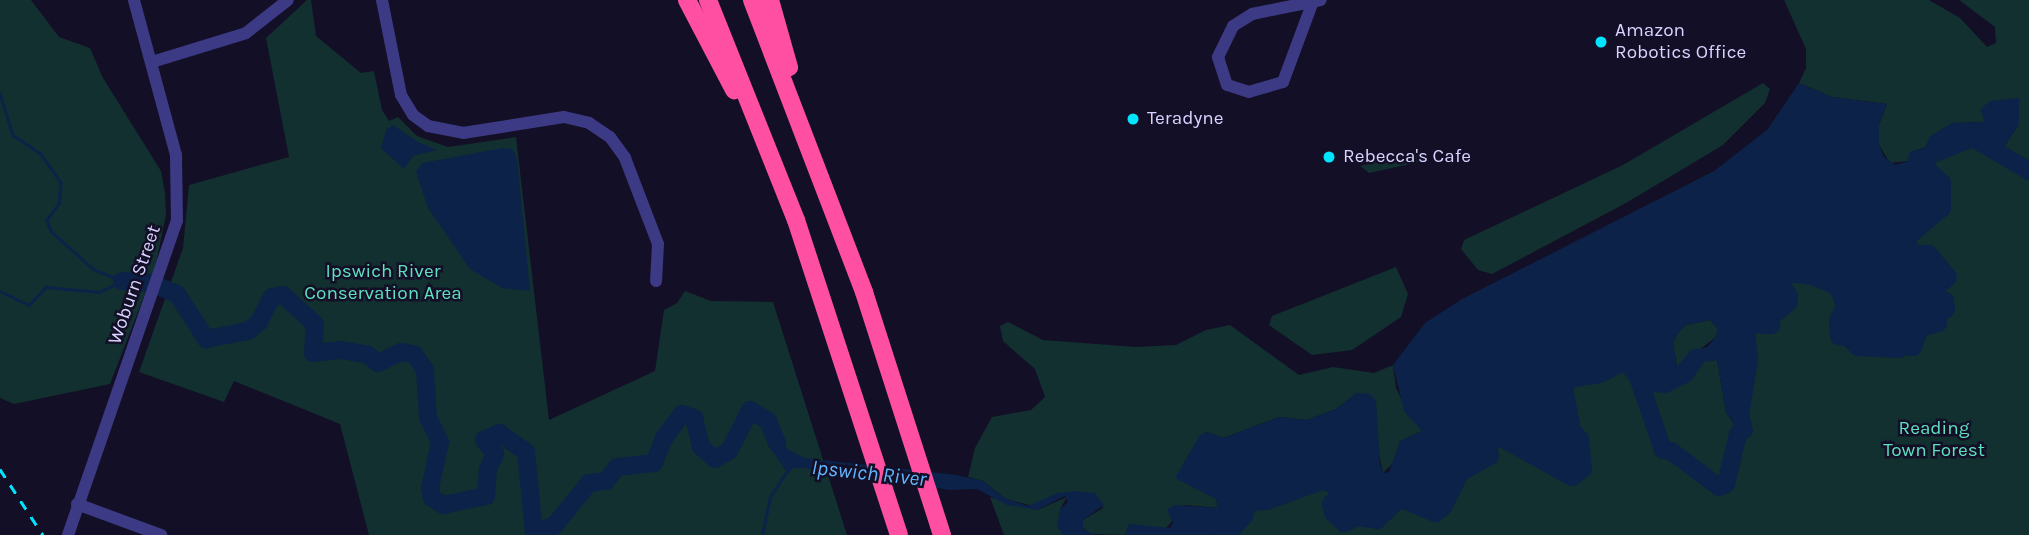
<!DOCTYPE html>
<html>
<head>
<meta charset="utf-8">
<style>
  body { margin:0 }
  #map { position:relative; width:2029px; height:535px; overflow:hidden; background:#130f26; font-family:Karla,sans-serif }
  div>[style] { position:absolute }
  .green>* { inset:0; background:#12302f }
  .water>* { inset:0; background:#0c2248 }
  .stream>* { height:2.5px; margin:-1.25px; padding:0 1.25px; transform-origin:1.25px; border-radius:1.25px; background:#0c2248 }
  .river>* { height:18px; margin:-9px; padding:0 9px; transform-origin:9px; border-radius:9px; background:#0c2248 }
  .minor>* { height:12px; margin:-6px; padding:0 6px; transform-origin:6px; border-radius:6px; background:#3d3a85 }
  .highway>* { height:18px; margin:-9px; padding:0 9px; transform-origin:9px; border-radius:9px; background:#ff4fa3 }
  .rail>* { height:2.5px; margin-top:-1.25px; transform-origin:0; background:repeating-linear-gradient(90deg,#00e5ff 0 10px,transparent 0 19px) }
  .dots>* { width:19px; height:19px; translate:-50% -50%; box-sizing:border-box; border:4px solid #130f26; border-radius:50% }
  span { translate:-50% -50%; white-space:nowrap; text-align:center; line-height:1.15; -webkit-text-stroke:5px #130f26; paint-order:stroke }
  .poi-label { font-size:19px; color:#d9d4ff }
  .left { translate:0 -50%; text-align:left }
  .park-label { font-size:19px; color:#5fe0c0 }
  .street-label { font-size:19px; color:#d9d4ff }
  .water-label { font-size:21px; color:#62b6ff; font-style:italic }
</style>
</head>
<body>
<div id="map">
  <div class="green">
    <i style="clip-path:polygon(0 0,31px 0,59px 37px,90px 48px,103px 78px,161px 171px,165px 193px,166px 215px,155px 268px,110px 384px,14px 404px,0 398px)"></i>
    <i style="clip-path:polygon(307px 0,311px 0,316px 36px,361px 73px,374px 71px,382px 110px,389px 121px,398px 117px,417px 136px,448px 147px,516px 137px,549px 420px,655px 371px,664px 310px,677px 303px,685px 291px,711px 301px,773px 302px,847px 535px,369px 535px,340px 424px,234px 381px,224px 402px,139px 372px,183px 248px,189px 185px,289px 157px,266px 38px)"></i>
    <i style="clip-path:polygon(1784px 0,1929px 0,1960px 18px,1987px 47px,1996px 43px,1995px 27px,1959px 0,2029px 0,2029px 163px,2004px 147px,2019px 124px,1981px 110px,1985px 122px,1952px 123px,1930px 137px,1926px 147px,1911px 152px,1908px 161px,1890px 163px,1879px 145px,1879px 125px,1887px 104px,1832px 97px,1799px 83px,1806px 68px,1806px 49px)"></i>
    <i style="clip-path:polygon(1763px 83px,1770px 89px,1765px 103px,1723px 145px,1626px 203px,1492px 274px,1478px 270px,1461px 249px,1464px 240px,1623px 165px)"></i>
    <i style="clip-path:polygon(1973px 138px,2029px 171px,2029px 535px,1198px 535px,1209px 525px,1219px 527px,1248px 502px,1266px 501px,1325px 480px,1346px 491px,1370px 513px,1387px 513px,1397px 501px,1404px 500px,1425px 511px,1449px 497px,1460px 473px,1490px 456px,1488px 447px,1496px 435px,1572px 477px,1583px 469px,1564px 387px,1569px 379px,1599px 374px,1626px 361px,1651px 392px,1678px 384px,1704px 361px,1717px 360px,1726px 412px,1734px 424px,1739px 423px,1749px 361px,1746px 330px,1749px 324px,1763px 328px,1781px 310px,1780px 282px,1784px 273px,1809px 275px,1838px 287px,1845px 306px,1838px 321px,1839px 336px,1859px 347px,1899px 348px,1905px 338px,1916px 340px,1920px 328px,1933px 324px,1934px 290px,1948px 277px,1929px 254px,1913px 254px,1905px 239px,1913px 228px,1929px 221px,1940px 200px,1937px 175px,1926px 168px,1928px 156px)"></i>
    <i style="clip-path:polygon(1418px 151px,1420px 162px,1369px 173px,1360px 166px)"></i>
    <i style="clip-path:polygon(1396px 267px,1408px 294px,1401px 317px,1352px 350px,1312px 355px,1269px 325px,1272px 316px)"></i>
    <i style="clip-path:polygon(1710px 320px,1718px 329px,1716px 337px,1677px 367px,1673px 343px,1677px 334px,1686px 325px)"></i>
    <i style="clip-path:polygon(1008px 322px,1043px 340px,1136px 347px,1176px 345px,1206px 330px,1230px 325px,1299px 375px,1333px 367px,1374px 373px,1393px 365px,1396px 388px,1411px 419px,1421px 424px,1422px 431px,1400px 441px,1395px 461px,1383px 473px,1375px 434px,1377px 416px,1357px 393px,1336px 409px,1307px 420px,1279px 417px,1223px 438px,1206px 432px,1184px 467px,1216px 499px,1218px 508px,1185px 505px,1164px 531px,1129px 524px,1125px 535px,1091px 534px,1083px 528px,1083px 520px,1103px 508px,1095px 493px,1060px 493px,1032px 506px,1006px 499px,983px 481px,968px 477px,975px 448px,992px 417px,1031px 410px,1045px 397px,1035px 369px,1003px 341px,1000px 326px)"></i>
    <i style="clip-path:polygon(990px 497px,1037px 510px,1067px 497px,1060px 509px,1063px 535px,1004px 535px)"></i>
  </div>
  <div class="water">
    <i style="clip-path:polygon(evenodd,1799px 83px,1832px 97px,1887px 104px,1879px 125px,1879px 145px,1884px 157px,1896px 165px,1908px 161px,1910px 152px,1926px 148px,1929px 137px,1952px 123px,1984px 122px,1981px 109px,1990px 101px,2019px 98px,2019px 124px,2004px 147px,2029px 163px,2029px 171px,1973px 138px,1928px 156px,1926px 168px,1942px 183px,1942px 208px,1905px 240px,1913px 254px,1929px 254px,1948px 277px,1934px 291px,1935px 297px,1945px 301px,1946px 309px,1938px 323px,1920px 328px,1913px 347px,1905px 338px,1899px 349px,1858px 347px,1849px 338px,1839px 336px,1838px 321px,1845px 306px,1838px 288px,1809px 275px,1784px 273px,1780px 282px,1789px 296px,1788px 303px,1772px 316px,1771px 325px,1749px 324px,1746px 330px,1749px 361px,1740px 423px,1735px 424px,1726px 412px,1717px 360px,1704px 362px,1691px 381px,1667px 393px,1651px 392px,1625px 361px,1600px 374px,1569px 379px,1564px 387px,1572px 431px,1580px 439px,1583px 469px,1572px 477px,1496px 435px,1488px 447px,1490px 456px,1460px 473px,1443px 507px,1435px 513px,1404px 500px,1382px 516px,1374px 516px,1346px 491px,1325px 480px,1266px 501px,1248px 502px,1244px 516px,1232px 529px,1215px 524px,1198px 535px,1125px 535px,1129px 524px,1170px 528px,1173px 523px,1167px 510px,1174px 505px,1218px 508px,1216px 499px,1175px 478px,1200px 435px,1206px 432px,1223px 438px,1279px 417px,1307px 420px,1336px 409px,1357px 393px,1370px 394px,1376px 401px,1380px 464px,1383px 473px,1389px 472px,1400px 441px,1422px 431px,1404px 411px,1393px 365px,1425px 323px,1462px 299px,1714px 171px,1767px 130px,1799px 83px,1710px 320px,1718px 329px,1716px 337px,1707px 347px,1691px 350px,1677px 367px,1673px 343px,1677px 334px,1686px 325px,1710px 320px)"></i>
    <i style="clip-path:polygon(393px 125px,418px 142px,437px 150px,413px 156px,404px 169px,381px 148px,386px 130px)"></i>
    <i style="clip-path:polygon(503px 148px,512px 149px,517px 158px,530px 291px,502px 288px,470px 269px,428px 208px,416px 172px,422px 163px)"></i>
    <i style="clip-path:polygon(774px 420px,787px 449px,805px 458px,957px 475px,983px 481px,1006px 499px,1028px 506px,1058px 493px,1076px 491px,1095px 493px,1104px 505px,1083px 520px,1083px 529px,1095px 535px,1063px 535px,1057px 527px,1060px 509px,1068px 502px,1065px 496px,1037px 510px,1007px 505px,977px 489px,950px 490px,803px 468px,793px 468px,788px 474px,768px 444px,765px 422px)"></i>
  </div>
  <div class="stream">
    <i style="left:0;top:93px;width:44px;rotate:72.8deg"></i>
    <i style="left:13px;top:135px;width:34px;rotate:34deg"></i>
    <i style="left:41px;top:154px;width:35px;rotate:55deg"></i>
    <i style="left:61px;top:183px;width:21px;rotate:95deg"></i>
    <i style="left:59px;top:204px;width:20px;rotate:127deg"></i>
    <i style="left:47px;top:220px;width:12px;rotate:70deg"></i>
    <i style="left:51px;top:231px;width:57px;rotate:42.1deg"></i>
    <i style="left:93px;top:269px;width:31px;rotate:22deg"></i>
    <i style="left:0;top:291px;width:32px;rotate:26deg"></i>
    <i style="left:29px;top:305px;width:25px;rotate:-47deg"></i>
    <i style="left:46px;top:287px;width:53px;rotate:5.4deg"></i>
    <i style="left:99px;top:292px;width:25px;rotate:-26deg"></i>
    <i style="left:762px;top:535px;width:39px;rotate:-78deg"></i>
    <i style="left:770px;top:497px;width:31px;rotate:-57deg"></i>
  </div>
  <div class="river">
    <i style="left:122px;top:281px;width:28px;rotate:4deg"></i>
    <i style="left:150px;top:283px;width:29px;rotate:22deg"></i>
    <i style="left:177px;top:294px;width:54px;rotate:57.2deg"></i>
    <i style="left:206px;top:339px;width:43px;rotate:-10.8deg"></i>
    <i style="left:248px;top:331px;width:14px;rotate:-39deg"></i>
    <i style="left:259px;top:322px;width:28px;rotate:-63deg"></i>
    <i style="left:272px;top:297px;width:11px;rotate:-10deg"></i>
    <i style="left:283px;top:295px;width:43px;rotate:42.2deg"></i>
    <i style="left:315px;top:324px;width:29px;rotate:94deg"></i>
    <i style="left:313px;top:353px;width:28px;rotate:-6deg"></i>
    <i style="left:341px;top:350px;width:27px;rotate:10deg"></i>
    <i style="left:368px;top:355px;width:13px;rotate:39deg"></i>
    <i style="left:378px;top:363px;width:25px;rotate:-26deg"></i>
    <i style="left:401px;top:352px;width:13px;rotate:9deg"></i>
    <i style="left:414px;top:354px;width:19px;rotate:55deg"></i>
    <i style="left:425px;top:370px;width:48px;rotate:86.4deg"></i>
    <i style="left:428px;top:418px;width:27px;rotate:63deg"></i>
    <i style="left:440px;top:442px;width:47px;rotate:102.3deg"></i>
    <i style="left:430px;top:488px;width:10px;rotate:79deg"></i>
    <i style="left:432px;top:498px;width:13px;rotate:32deg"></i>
    <i style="left:443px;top:505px;width:44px;rotate:-11.8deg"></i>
    <i style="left:486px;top:496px;width:27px;rotate:-86deg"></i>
    <i style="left:488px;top:469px;width:17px;rotate:-65deg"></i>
    <i style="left:495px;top:454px;width:18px;rotate:-128deg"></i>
    <i style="left:484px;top:440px;width:17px;rotate:-25deg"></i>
    <i style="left:499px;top:433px;width:33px;rotate:35deg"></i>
    <i style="left:526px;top:452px;width:80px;rotate:84.3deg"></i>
    <i style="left:534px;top:532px;width:21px;rotate:-17deg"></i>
    <i style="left:554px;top:526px;width:55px;rotate:-50.9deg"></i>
    <i style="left:589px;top:483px;width:17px;rotate:-7deg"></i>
    <i style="left:606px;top:481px;width:18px;rotate:-52deg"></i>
    <i style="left:617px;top:467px;width:37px;rotate:-6deg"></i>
    <i style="left:654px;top:463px;width:27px;rotate:-68deg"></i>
    <i style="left:664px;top:438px;width:30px;rotate:-53deg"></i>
    <i style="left:682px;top:414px;width:13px;rotate:18deg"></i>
    <i style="left:694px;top:418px;width:30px;rotate:76deg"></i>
    <i style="left:701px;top:447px;width:18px;rotate:41deg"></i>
    <i style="left:715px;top:459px;width:16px;rotate:-30deg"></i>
    <i style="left:729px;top:451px;width:46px;rotate:-62.9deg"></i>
    <i style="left:750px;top:410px;width:21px;rotate:31deg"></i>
    <i style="left:768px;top:421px;width:24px;rotate:68deg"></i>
    <i style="left:1198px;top:535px;width:17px;rotate:-36deg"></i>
    <i style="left:1212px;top:525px;width:20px;rotate:11deg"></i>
    <i style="left:1232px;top:529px;width:18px;rotate:-47deg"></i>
    <i style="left:1244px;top:516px;width:15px;rotate:-74deg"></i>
    <i style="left:1248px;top:502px;width:18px;rotate:-3deg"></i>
    <i style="left:1266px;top:501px;width:63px;rotate:-19.6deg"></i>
    <i style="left:1325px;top:480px;width:37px;rotate:34deg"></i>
    <i style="left:1356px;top:501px;width:12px;rotate:104deg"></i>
    <i style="left:1353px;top:513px;width:22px;rotate:-141deg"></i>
    <i style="left:1336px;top:499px;width:7px;rotate:135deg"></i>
    <i style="left:1331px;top:504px;width:9px;rotate:77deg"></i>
    <i style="left:1333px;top:513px;width:15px;rotate:42deg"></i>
    <i style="left:1344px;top:523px;width:15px;rotate:-23deg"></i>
    <i style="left:1358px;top:517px;width:19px;rotate:9deg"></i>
    <i style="left:1377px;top:520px;width:28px;rotate:-44deg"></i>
    <i style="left:1397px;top:501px;width:7px;rotate:-8deg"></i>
    <i style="left:1404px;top:500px;width:34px;rotate:23deg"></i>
    <i style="left:1435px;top:513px;width:10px;rotate:-37deg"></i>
    <i style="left:1443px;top:507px;width:38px;rotate:-63deg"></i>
    <i style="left:1460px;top:473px;width:34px;rotate:-30deg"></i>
    <i style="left:1490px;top:456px;width:9px;rotate:-103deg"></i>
    <i style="left:1488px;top:447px;width:14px;rotate:-56deg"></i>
    <i style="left:1496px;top:435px;width:87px;rotate:28.9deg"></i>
    <i style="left:1572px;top:477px;width:14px;rotate:-36deg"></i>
    <i style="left:1583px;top:469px;width:30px;rotate:-96deg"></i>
    <i style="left:1580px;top:439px;width:11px;rotate:-135deg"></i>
    <i style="left:1572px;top:431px;width:45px;rotate:-100.3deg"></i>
    <i style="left:1564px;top:387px;width:9px;rotate:-58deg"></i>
    <i style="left:1569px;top:379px;width:31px;rotate:-9deg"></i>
    <i style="left:1600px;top:374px;width:29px;rotate:-27deg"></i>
    <i style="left:1626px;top:361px;width:20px;rotate:53deg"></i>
    <i style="left:1638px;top:377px;width:77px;rotate:71.1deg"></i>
    <i style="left:1663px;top:450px;width:8px;rotate:7deg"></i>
    <i style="left:1671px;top:451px;width:60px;rotate:36.9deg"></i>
    <i style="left:1719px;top:487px;width:8px;rotate:-23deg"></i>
    <i style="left:1726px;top:484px;width:51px;rotate:-76.5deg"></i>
    <i style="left:1738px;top:434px;width:7px;rotate:-34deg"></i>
    <i style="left:1744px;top:430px;width:16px;rotate:-105deg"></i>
    <i style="left:1740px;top:415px;width:56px;rotate:-80.7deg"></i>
    <i style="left:1749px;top:360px;width:30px;rotate:-96deg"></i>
    <i style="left:1746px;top:330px;width:7px;rotate:-63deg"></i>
    <i style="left:1749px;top:324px;width:22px;rotate:3deg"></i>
    <i style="left:1771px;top:325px;width:9px;rotate:-84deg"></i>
    <i style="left:1772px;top:316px;width:21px;rotate:-39deg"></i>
    <i style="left:1788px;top:303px;width:7px;rotate:-82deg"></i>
    <i style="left:1789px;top:296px;width:17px;rotate:-123deg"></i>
    <i style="left:1780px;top:282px;width:10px;rotate:-66deg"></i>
    <i style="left:1784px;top:273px;width:25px;rotate:5deg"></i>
    <i style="left:1809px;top:275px;width:31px;rotate:22deg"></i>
    <i style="left:1838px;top:287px;width:20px;rotate:70deg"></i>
    <i style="left:1845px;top:306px;width:17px;rotate:115deg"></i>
    <i style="left:1838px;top:321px;width:15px;rotate:86deg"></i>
    <i style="left:1839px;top:336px;width:10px;rotate:11deg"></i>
    <i style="left:1849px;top:338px;width:13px;rotate:45deg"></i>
    <i style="left:1858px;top:347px;width:41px;rotate:2.8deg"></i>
    <i style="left:1899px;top:349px;width:13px;rotate:-61deg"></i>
    <i style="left:1905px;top:338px;width:9px;rotate:69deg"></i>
    <i style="left:1908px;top:346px;width:5px;rotate:11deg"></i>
    <i style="left:1913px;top:347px;width:20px;rotate:-70deg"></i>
    <i style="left:1920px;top:328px;width:19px;rotate:-16deg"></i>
    <i style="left:1938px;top:323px;width:8px;rotate:-90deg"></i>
    <i style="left:1938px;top:315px;width:10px;rotate:-37deg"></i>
    <i style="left:1946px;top:309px;width:8px;rotate:-97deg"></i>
    <i style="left:1945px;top:301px;width:11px;rotate:-158deg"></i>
    <i style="left:1935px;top:297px;width:7px;rotate:-98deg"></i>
    <i style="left:1934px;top:290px;width:19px;rotate:-43deg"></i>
    <i style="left:1948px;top:277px;width:30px;rotate:-130deg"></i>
    <i style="left:1929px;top:254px;width:16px;rotate:180deg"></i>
    <i style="left:1913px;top:254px;width:17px;rotate:-118deg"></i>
    <i style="left:1905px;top:239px;width:48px;rotate:-40deg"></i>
    <i style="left:1942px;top:208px;width:25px;rotate:-90deg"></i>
    <i style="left:1942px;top:183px;width:22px;rotate:-137deg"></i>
    <i style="left:1926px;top:168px;width:12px;rotate:-81deg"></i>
    <i style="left:1928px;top:156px;width:48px;rotate:-21.8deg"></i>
    <i style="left:1973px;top:138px;width:65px;rotate:30.5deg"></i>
  </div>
  <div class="minor">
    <i style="left:382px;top:0;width:97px;rotate:78.7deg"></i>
    <i style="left:401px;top:95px;width:23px;rotate:59deg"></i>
    <i style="left:413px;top:115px;width:19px;rotate:36deg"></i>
    <i style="left:428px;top:126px;width:36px;rotate:11deg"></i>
    <i style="left:463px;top:133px;width:102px;rotate:-9deg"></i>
    <i style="left:564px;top:117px;width:26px;rotate:13deg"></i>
    <i style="left:589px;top:123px;width:25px;rotate:34deg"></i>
    <i style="left:610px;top:137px;width:26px;rotate:54deg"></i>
    <i style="left:625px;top:158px;width:92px;rotate:69deg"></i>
    <i style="left:658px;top:244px;width:37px;rotate:93deg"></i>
    <i style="left:1312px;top:4px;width:83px;rotate:110.4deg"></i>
    <i style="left:1283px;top:82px;width:35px;rotate:164deg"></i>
    <i style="left:1249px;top:92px;width:23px;rotate:-162deg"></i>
    <i style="left:1227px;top:85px;width:29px;rotate:-108deg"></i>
    <i style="left:1218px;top:57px;width:34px;rotate:-64deg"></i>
    <i style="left:1233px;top:26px;width:22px;rotate:-32deg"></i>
    <i style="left:1252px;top:14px;width:70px;rotate:-11.5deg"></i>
    <i style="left:152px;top:62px;width:98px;rotate:-17.1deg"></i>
    <i style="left:246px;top:33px;width:53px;rotate:-38.2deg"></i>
    <i style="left:77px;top:504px;width:90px;rotate:20.3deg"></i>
    <i style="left:68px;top:535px;width:332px;rotate:-70.9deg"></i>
    <i style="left:177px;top:221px;width:66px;rotate:-90.9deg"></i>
    <i style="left:176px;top:155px;width:161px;rotate:-105.2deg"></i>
  </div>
  <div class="highway">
    <i style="left:687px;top:0;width:102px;rotate:62.4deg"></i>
    <i style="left:708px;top:0;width:237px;rotate:68.2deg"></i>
    <i style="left:796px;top:220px;width:331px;rotate:71.9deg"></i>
    <i style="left:752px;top:0;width:313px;rotate:69deg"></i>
    <i style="left:864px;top:292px;width:255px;rotate:72.2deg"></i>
    <i style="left:770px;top:0;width:70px;rotate:74.2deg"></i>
  </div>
  <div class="rail">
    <i style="left:0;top:469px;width:79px;rotate:56.9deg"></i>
  </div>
  <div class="dots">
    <i style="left:1601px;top:42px;background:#00e5ff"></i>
    <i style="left:1133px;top:119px;background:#00e5ff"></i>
    <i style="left:1329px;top:157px;background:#00e5ff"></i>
  </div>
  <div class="poi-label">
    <span class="left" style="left:1615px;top:42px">Amazon<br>Robotics Office</span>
    <span class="left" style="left:1147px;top:119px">Teradyne</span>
    <span class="left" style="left:1343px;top:157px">Rebecca's Cafe</span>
  </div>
  <div class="park-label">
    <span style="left:383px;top:283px">Ipswich River<br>Conservation Area</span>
    <span style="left:1934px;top:440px">Reading<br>Town Forest</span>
  </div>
  <div class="street-label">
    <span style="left:135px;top:285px;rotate:-71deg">Woburn Street</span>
  </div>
  <div class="water-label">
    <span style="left:869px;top:473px;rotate:6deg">Ipswich River</span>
  </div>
</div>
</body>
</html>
